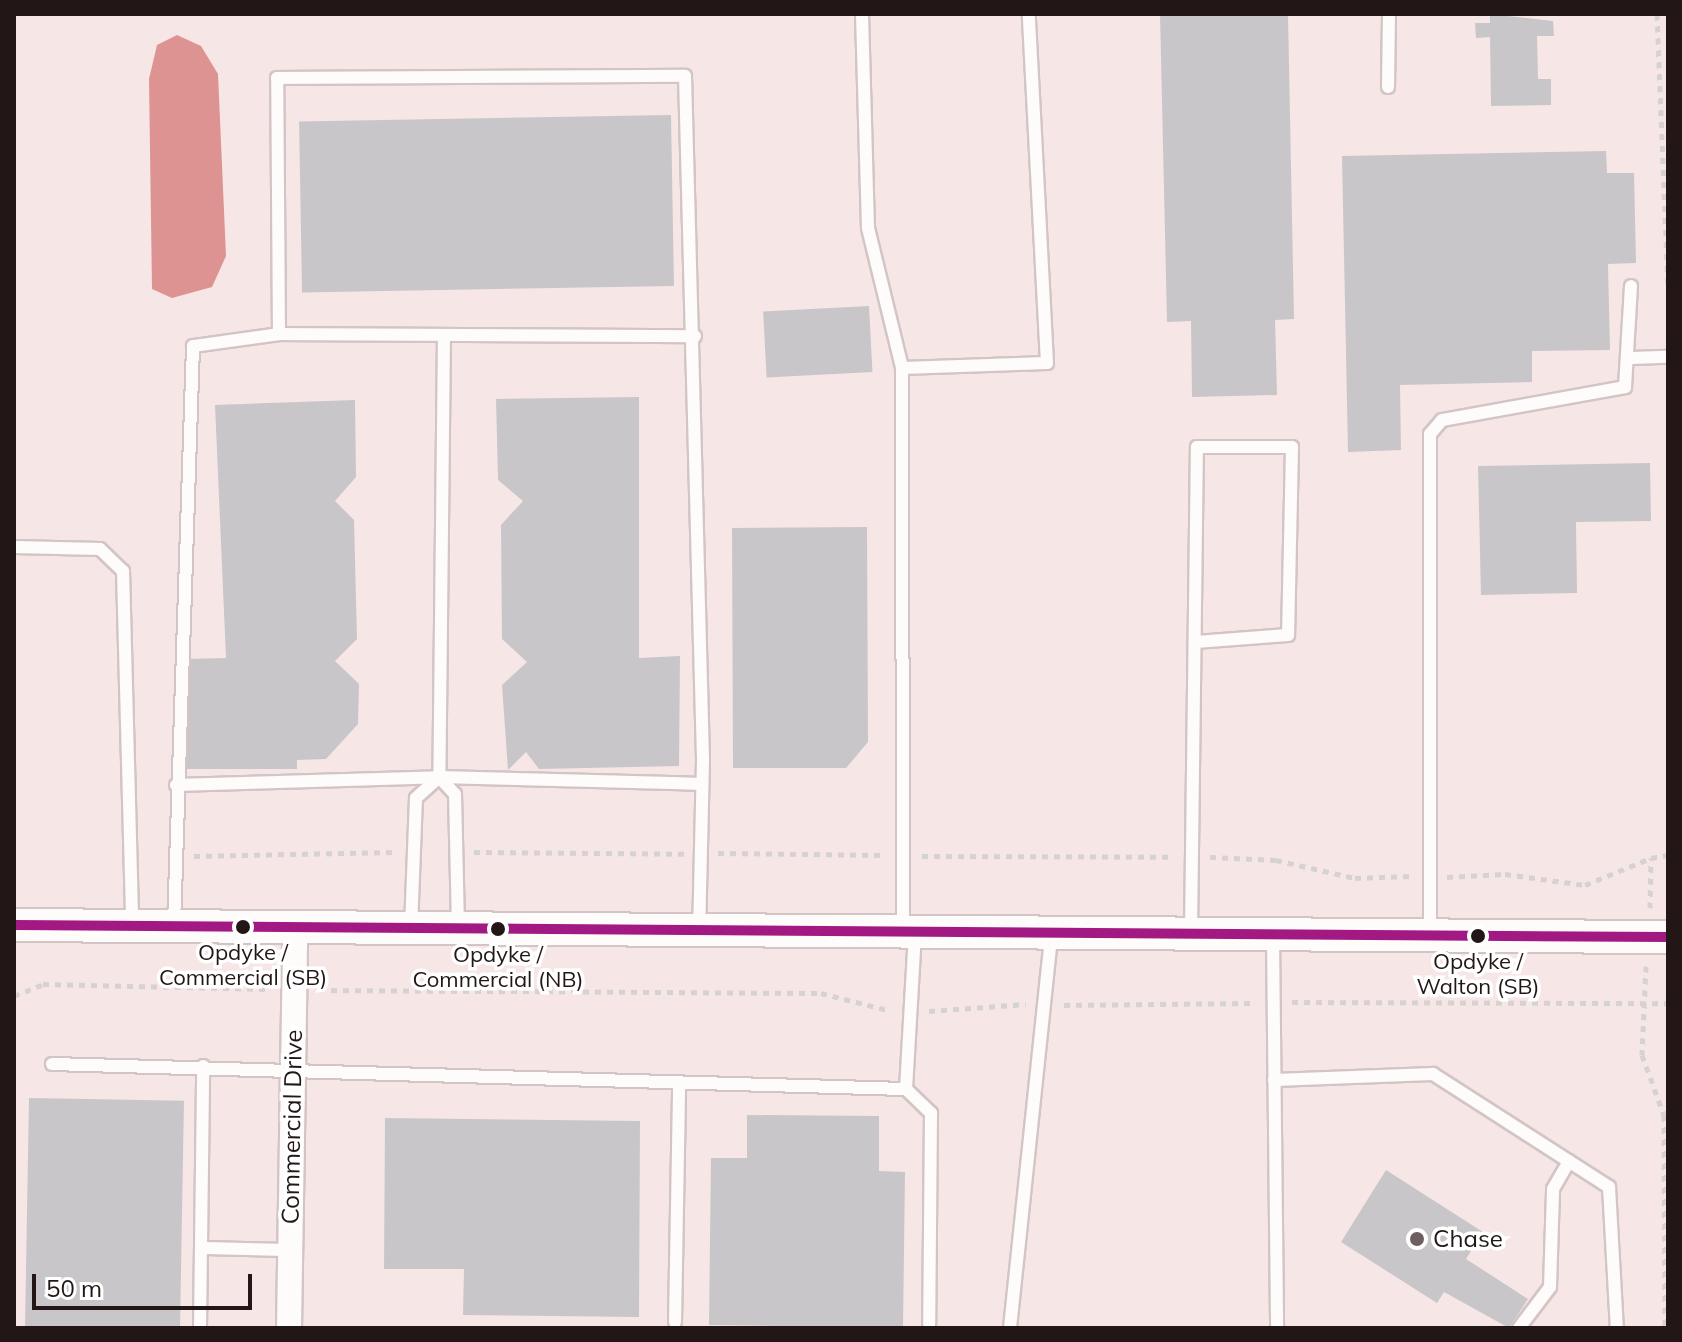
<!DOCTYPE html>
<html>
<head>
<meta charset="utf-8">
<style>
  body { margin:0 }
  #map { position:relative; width:1682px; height:1342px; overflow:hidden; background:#f7e6e6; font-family:Mulish,sans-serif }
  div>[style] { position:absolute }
  .water>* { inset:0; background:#de9393 }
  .building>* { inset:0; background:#c9c6c9; transform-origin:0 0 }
  .path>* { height:5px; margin-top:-2.5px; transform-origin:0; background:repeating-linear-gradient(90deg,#d7d2d2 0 6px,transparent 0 12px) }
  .roads { filter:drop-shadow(2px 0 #d3c5c5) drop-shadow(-2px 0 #d3c5c5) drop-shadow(0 2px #d3c5c5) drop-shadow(0 -2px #d3c5c5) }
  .lane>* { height:12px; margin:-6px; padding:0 6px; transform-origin:6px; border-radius:6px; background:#fefbfb }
  .street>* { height:24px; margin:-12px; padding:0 12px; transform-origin:12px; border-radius:12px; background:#fefbfb }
  .secondary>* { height:32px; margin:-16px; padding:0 16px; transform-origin:16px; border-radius:16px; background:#fefbfb }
  .bus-1>* { height:10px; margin:-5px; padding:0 5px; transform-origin:5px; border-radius:5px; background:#a31984 }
  .dots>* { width:22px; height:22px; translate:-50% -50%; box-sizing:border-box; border:4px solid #fff; border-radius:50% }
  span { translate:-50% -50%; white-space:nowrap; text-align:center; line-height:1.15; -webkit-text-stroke:7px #fff; paint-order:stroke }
  .bus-label { font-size:22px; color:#221716 }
  .street-label { font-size:24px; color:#221716 }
  .poi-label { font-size:24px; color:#221716 }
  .left { translate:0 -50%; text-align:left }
  .frame { position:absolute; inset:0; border:16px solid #221716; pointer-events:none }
  .scale { position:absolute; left:32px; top:1274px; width:220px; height:36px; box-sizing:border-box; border:4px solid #221716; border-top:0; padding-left:10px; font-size:24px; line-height:28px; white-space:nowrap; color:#221716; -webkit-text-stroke:6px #fff; paint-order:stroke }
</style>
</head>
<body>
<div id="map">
  <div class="water">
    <i style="clip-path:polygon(177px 35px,201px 46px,218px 74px,226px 256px,212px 287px,172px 298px,152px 289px,149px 79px,157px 45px)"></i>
  </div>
  <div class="building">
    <i style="clip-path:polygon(1160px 14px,1288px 14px,1294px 319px,1275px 320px,1277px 395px,1192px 397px,1191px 321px,1167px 322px)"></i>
    <i style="clip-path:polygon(1490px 14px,1553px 21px,1554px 36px,1537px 36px,1538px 79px,1551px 79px,1551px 105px,1491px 106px,1490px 37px,1476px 38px,1475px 23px,1490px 23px)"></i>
    <i style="left:671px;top:115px;width:171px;height:372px;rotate:89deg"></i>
    <i style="clip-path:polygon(1606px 151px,1607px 173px,1634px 173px,1636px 263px,1608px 264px,1610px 350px,1532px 351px,1532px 382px,1400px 385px,1401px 450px,1348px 452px,1342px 156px)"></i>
    <i style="left:869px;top:306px;width:66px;height:106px;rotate:87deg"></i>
    <i style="clip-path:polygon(639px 397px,639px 658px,680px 656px,679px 766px,539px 769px,526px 752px,508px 770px,502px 685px,527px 662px,502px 639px,501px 525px,523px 501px,498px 480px,496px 399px)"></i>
    <i style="clip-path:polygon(355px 400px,356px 477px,335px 501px,354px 520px,357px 639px,335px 661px,359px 684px,358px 724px,326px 759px,297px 760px,297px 769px,184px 769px,185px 659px,226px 658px,215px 405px)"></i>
    <i style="clip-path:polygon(1650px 463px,1651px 521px,1576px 522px,1577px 593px,1481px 595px,1478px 466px)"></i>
    <i style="clip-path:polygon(867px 527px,868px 742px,846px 768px,733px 768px,732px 528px)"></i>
    <i style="left:29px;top:1098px;width:155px;height:230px;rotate:1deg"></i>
    <i style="clip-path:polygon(747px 1115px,879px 1116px,879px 1171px,905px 1172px,903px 1328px,709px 1325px,711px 1158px,747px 1158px)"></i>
    <i style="clip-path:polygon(385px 1118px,640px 1121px,639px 1317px,463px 1315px,464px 1269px,384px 1269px)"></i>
    <i style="clip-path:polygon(1386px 1170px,1483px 1232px,1466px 1259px,1528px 1299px,1509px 1328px,1444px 1292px,1437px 1303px,1341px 1242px)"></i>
  </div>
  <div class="path">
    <i style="left:1657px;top:14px;width:274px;rotate:87.7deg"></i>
    <i style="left:474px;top:852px;width:210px;rotate:0.5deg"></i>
    <i style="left:718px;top:853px;width:166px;rotate:0.7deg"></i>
    <i style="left:194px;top:856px;width:202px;rotate:-1.1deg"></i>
    <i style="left:922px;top:856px;width:250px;rotate:0.2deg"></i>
    <i style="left:1210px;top:857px;width:66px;rotate:2.6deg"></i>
    <i style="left:1276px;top:860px;width:81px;rotate:12.8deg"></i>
    <i style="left:1355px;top:878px;width:58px;rotate:-2deg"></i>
    <i style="left:1447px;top:877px;width:58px;rotate:-3deg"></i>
    <i style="left:1505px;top:874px;width:81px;rotate:7.8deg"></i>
    <i style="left:1585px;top:885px;width:71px;rotate:-22.2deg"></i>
    <i style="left:1650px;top:908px;width:50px;rotate:-88.9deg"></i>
    <i style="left:1651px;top:858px;width:17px;rotate:-10deg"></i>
    <i style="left:1646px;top:966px;width:89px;rotate:92.6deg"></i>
    <i style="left:1642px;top:1055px;width:64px;rotate:69.9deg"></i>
    <i style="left:1664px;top:1115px;width:213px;rotate:89.7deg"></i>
    <i style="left:319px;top:990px;width:502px;rotate:0.34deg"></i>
    <i style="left:821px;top:993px;width:72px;rotate:14.4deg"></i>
    <i style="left:14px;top:996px;width:31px;rotate:-22deg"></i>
    <i style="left:43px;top:984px;width:226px;rotate:1.3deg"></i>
    <i style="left:1292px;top:1002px;width:376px;rotate:0.2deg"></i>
    <i style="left:1064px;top:1005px;width:190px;rotate:-0.6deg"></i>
    <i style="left:929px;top:1011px;width:97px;rotate:-4.1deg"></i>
  </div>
  <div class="roads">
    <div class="lane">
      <i style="left:862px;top:14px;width:214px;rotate:88.4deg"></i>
      <i style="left:868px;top:228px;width:144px;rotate:76.3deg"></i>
      <i style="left:902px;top:368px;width:563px;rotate:89.9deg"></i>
      <i style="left:1388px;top:87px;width:73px;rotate:-89.2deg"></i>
      <i style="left:279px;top:334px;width:416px;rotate:0.3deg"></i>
      <i style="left:444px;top:335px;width:442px;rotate:90.6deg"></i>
      <i style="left:439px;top:777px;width:23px;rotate:47deg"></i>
      <i style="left:455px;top:794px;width:135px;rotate:88.7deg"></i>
      <i style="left:1631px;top:358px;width:37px;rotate:-2deg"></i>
      <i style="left:902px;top:368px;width:145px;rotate:-2deg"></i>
      <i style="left:1047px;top:363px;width:349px;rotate:-93deg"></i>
      <i style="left:14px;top:547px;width:86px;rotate:1.3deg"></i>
      <i style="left:100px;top:549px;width:32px;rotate:44deg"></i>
      <i style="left:123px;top:571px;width:352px;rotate:88.5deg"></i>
      <i style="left:176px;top:785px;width:263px;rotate:-1.7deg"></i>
      <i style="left:439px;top:777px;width:263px;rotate:1.5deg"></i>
      <i style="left:174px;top:925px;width:579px;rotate:-88.12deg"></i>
      <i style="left:193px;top:346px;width:87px;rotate:-7.9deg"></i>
      <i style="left:279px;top:334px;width:256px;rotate:-90.4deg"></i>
      <i style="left:277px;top:78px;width:408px;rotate:-0.3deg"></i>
      <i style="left:685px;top:76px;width:684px;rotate:88.49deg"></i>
      <i style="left:703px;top:760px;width:170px;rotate:91.3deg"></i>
      <i style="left:411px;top:928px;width:130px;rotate:-87.8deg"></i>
      <i style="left:416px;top:798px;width:31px;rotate:-42deg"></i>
      <i style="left:1191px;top:933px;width:486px;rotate:-89.3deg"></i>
      <i style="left:1197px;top:447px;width:95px"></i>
      <i style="left:1292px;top:447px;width:188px;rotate:91.2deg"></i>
      <i style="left:1288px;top:635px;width:93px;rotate:175.7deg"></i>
      <i style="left:1430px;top:935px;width:501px;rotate:-90deg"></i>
      <i style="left:1430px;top:434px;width:18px;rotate:-49deg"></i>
      <i style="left:1442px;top:420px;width:186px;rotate:-10.2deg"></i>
      <i style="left:1625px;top:387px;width:101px;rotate:-86.6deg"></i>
      <i style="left:1273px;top:937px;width:391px;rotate:89.4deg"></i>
      <i style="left:52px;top:1064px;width:854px;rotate:1.68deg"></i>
      <i style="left:906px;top:1089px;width:35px;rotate:44deg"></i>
      <i style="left:931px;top:1113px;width:211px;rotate:90.5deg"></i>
      <i style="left:1274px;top:1080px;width:159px;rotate:-2.2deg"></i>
      <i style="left:1433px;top:1074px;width:209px;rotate:32.7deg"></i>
      <i style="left:1609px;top:1187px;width:141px;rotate:86.8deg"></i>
      <i style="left:906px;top:1089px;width:157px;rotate:-86.7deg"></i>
      <i style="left:201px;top:1248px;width:89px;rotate:1.3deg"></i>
      <i style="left:675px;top:1322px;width:238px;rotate:-89deg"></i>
      <i style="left:200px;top:1328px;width:262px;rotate:-89.3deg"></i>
      <i style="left:1010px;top:1328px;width:395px;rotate:-84deg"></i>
      <i style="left:1519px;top:1328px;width:51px;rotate:-52.9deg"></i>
      <i style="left:1550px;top:1287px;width:98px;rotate:-88.2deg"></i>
      <i style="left:1553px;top:1189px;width:32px;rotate:-60deg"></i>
    </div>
    <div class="street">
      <i style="left:289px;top:1328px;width:401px;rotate:-89.1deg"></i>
    </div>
    <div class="secondary">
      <i style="left:14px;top:925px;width:1654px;rotate:0.42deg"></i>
    </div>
  </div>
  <div class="bus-1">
    <i style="left:14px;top:925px;width:1654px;rotate:0.42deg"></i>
  </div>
  <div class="dots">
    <i style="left:243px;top:927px;background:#221716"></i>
    <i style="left:498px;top:929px;background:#221716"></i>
    <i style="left:1478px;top:936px;background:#221716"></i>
    <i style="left:1417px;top:1239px;background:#6d5f5f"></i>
  </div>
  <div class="bus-label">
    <span style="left:243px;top:965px">Opdyke /<br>Commercial (SB)</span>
    <span style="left:498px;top:967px">Opdyke /<br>Commercial (NB)</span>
    <span style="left:1478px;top:974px">Opdyke /<br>Walton (SB)</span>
  </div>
  <div class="street-label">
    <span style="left:292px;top:1127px;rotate:-89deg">Commercial Drive</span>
  </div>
  <div class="poi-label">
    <span class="left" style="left:1433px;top:1239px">Chase</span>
  </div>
  <div class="frame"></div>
  <div class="scale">50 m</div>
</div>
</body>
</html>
